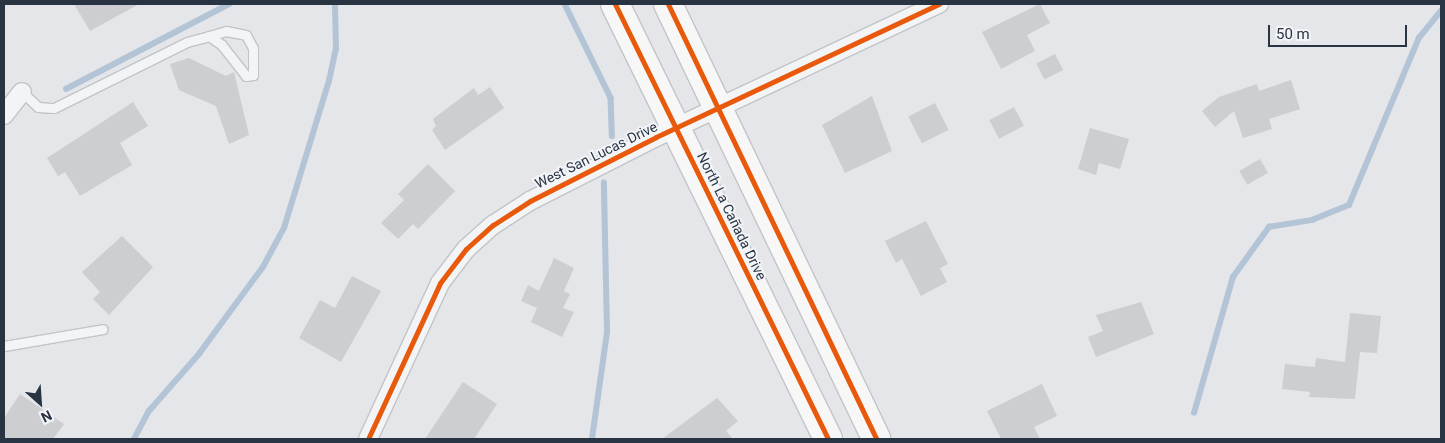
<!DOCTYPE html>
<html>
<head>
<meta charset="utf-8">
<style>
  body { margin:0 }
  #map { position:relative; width:1445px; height:443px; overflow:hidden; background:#e4e6e9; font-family:Roboto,sans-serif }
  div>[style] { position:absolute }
  .stream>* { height:5.5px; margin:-2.75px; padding:0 2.75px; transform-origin:2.75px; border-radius:2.75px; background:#b2c4d5 }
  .building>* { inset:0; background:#ccced1; transform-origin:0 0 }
  .roads { filter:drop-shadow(1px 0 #c2c4c7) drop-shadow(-1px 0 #c2c4c7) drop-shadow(0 1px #c2c4c7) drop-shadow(0 -1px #c2c4c7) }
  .lane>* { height:9px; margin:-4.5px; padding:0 4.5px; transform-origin:4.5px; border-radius:4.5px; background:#f3f4f6 }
  .street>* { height:18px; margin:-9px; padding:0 9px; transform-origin:9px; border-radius:9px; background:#f3f4f6 }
  .primary>* { height:28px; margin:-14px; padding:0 14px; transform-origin:14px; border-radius:14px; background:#f7f7f7 }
  .cycleway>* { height:5px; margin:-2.5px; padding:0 2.5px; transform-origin:2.5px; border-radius:2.5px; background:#e8590c }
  span { translate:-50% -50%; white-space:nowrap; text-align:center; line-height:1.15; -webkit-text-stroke:4px #f2f4f8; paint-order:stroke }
  .street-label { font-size:14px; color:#293443 }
  .frame { position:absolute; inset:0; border:5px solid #293443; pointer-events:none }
  .north { position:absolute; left:15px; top:378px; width:50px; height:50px; -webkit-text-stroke:4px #f2f4f8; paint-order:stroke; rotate:154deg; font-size:14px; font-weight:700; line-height:20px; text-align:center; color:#293443 }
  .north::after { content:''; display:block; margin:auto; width:18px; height:22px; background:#293443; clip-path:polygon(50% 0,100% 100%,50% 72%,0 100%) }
  .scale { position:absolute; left:1268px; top:25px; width:139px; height:22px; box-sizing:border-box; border:2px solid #293443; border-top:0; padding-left:6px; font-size:15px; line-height:18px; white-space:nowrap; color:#293443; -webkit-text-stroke:4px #f2f4f8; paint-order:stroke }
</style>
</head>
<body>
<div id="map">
  <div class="stream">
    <i style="left:565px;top:4px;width:105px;rotate:63.9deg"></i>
    <i style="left:611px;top:98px;width:38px;rotate:88deg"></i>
    <i style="left:66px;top:89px;width:184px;rotate:-27.5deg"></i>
    <i style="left:1194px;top:413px;width:141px;rotate:-74deg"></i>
    <i style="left:1233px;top:277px;width:62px;rotate:-54.2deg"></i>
    <i style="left:1269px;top:227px;width:44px;rotate:-9.2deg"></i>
    <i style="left:1312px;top:220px;width:40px;rotate:-22deg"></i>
    <i style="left:1349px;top:205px;width:181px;rotate:-67.3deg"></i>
    <i style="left:1419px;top:38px;width:35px;rotate:-51deg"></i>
    <i style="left:134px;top:439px;width:32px;rotate:-62deg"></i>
    <i style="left:149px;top:411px;width:76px;rotate:-48.7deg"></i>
    <i style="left:199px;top:354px;width:108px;rotate:-53.7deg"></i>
    <i style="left:263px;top:267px;width:44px;rotate:-61.7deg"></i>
    <i style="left:284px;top:228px;width:154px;rotate:-73deg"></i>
    <i style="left:329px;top:81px;width:33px;rotate:-78deg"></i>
    <i style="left:336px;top:49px;width:45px;rotate:-91.3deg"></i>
    <i style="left:592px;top:439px;width:108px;rotate:-82deg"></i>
    <i style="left:607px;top:332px;width:149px;rotate:-91.2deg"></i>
  </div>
  <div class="building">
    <i style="clip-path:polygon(74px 4px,139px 4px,90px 31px)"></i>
    <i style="clip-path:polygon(1040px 4px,1050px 23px,1027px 35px,1035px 51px,1001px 69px,982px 32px)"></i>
    <i style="left:1055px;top:54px;width:18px;height:21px;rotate:63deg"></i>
    <i style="clip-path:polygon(189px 58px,226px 76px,234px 72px,249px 135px,229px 144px,216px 106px,179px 90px,170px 64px)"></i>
    <i style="clip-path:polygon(1291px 80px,1300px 109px,1269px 119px,1272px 129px,1243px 138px,1234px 111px,1215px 127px,1202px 111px,1219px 97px,1257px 84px,1259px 91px)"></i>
    <i style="clip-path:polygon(490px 87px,504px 108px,445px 150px,432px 130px,436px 126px,433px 119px,474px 88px,478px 95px)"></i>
    <i style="clip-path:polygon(872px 96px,892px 151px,845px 173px,822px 125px)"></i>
    <i style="clip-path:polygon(133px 102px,148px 126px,120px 143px,132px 165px,80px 196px,65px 172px,58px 176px,47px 158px)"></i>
    <i style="left:935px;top:103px;width:30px;height:30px;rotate:63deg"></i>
    <i style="left:1014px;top:107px;width:21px;height:28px;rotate:62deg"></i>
    <i style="clip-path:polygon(1090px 128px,1129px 139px,1120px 169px,1099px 163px,1096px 175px,1078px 169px)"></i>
    <i style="left:1260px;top:159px;width:16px;height:24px;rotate:60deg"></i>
    <i style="clip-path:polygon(428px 164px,455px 191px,418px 229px,413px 224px,398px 239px,381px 223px,404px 200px,398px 194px)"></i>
    <i style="clip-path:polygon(926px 221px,948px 264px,940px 268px,947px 282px,921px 296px,902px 259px,896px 263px,885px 241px)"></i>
    <i style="clip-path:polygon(122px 236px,153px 267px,109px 315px,93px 299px,100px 292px,82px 272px)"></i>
    <i style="clip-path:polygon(554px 258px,574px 268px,564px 291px,570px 294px,563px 308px,574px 312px,562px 337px,531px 322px,537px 308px,521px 301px,528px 285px,539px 291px)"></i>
    <i style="clip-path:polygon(352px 276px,381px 291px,341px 362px,299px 338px,320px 300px,335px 308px)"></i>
    <i style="clip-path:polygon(1141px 302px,1154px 334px,1096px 357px,1088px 337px,1103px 331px,1096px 315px)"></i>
    <i style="clip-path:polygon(1350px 313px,1381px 316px,1377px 353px,1360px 352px,1355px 399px,1309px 397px,1310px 392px,1282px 389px,1285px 364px,1315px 367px,1316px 358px,1345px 362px)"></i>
    <i style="clip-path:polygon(463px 382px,497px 404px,474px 439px,425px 439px)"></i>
    <i style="clip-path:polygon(1042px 384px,1057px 416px,1034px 427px,1040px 439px,1001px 439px,987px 411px)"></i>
    <i style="clip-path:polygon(20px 394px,64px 424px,53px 439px,4px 439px,4px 418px)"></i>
    <i style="clip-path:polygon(717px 398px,738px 421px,726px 431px,733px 439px,662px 439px)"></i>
  </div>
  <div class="roads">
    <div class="lane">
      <i style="left:22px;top:92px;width:22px;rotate:43deg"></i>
      <i style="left:38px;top:107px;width:16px;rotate:4deg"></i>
      <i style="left:54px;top:108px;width:148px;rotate:-26.4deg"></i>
      <i style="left:187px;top:42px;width:23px;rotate:-15deg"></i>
      <i style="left:209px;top:36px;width:18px;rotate:-16deg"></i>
      <i style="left:226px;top:31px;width:20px;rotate:11deg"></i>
      <i style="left:246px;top:35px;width:15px;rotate:62deg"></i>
      <i style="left:253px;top:48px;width:27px;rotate:90deg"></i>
      <i style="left:253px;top:75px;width:7px;rotate:172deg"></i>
      <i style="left:246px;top:76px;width:39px;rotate:-128deg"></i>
      <i style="left:222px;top:45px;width:16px;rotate:-145deg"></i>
      <i style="left:4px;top:346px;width:100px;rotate:-9.7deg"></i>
    </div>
    <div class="street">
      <i style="left:4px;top:115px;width:29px;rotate:-52deg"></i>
      <i style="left:368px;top:439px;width:172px;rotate:-65.2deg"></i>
      <i style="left:440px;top:283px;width:43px;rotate:-52.6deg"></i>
      <i style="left:466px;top:249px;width:36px;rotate:-42deg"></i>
      <i style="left:493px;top:225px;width:44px;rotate:-33deg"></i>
      <i style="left:530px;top:201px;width:141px;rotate:-26.9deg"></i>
      <i style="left:656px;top:137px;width:313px;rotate:-25.2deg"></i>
    </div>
    <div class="primary">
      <i style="left:615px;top:4px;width:484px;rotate:63.9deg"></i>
      <i style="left:668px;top:4px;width:482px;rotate:64.4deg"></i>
    </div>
  </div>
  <div class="cycleway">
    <i style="left:615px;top:4px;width:484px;rotate:63.9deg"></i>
    <i style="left:668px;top:4px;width:482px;rotate:64.4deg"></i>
    <i style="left:368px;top:439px;width:172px;rotate:-65.2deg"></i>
    <i style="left:440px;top:283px;width:43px;rotate:-52.6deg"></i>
    <i style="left:466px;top:249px;width:36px;rotate:-42deg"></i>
    <i style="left:493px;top:225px;width:44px;rotate:-33deg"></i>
    <i style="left:530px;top:201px;width:141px;rotate:-26.9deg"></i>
    <i style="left:656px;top:137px;width:313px;rotate:-25.2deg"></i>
  </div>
  <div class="street-label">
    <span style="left:596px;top:155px;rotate:-26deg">West San Lucas Drive</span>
    <span style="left:732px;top:216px;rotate:64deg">North La Cañada Drive</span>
  </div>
  <div class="frame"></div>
  <div class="north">N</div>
  <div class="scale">50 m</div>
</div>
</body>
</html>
